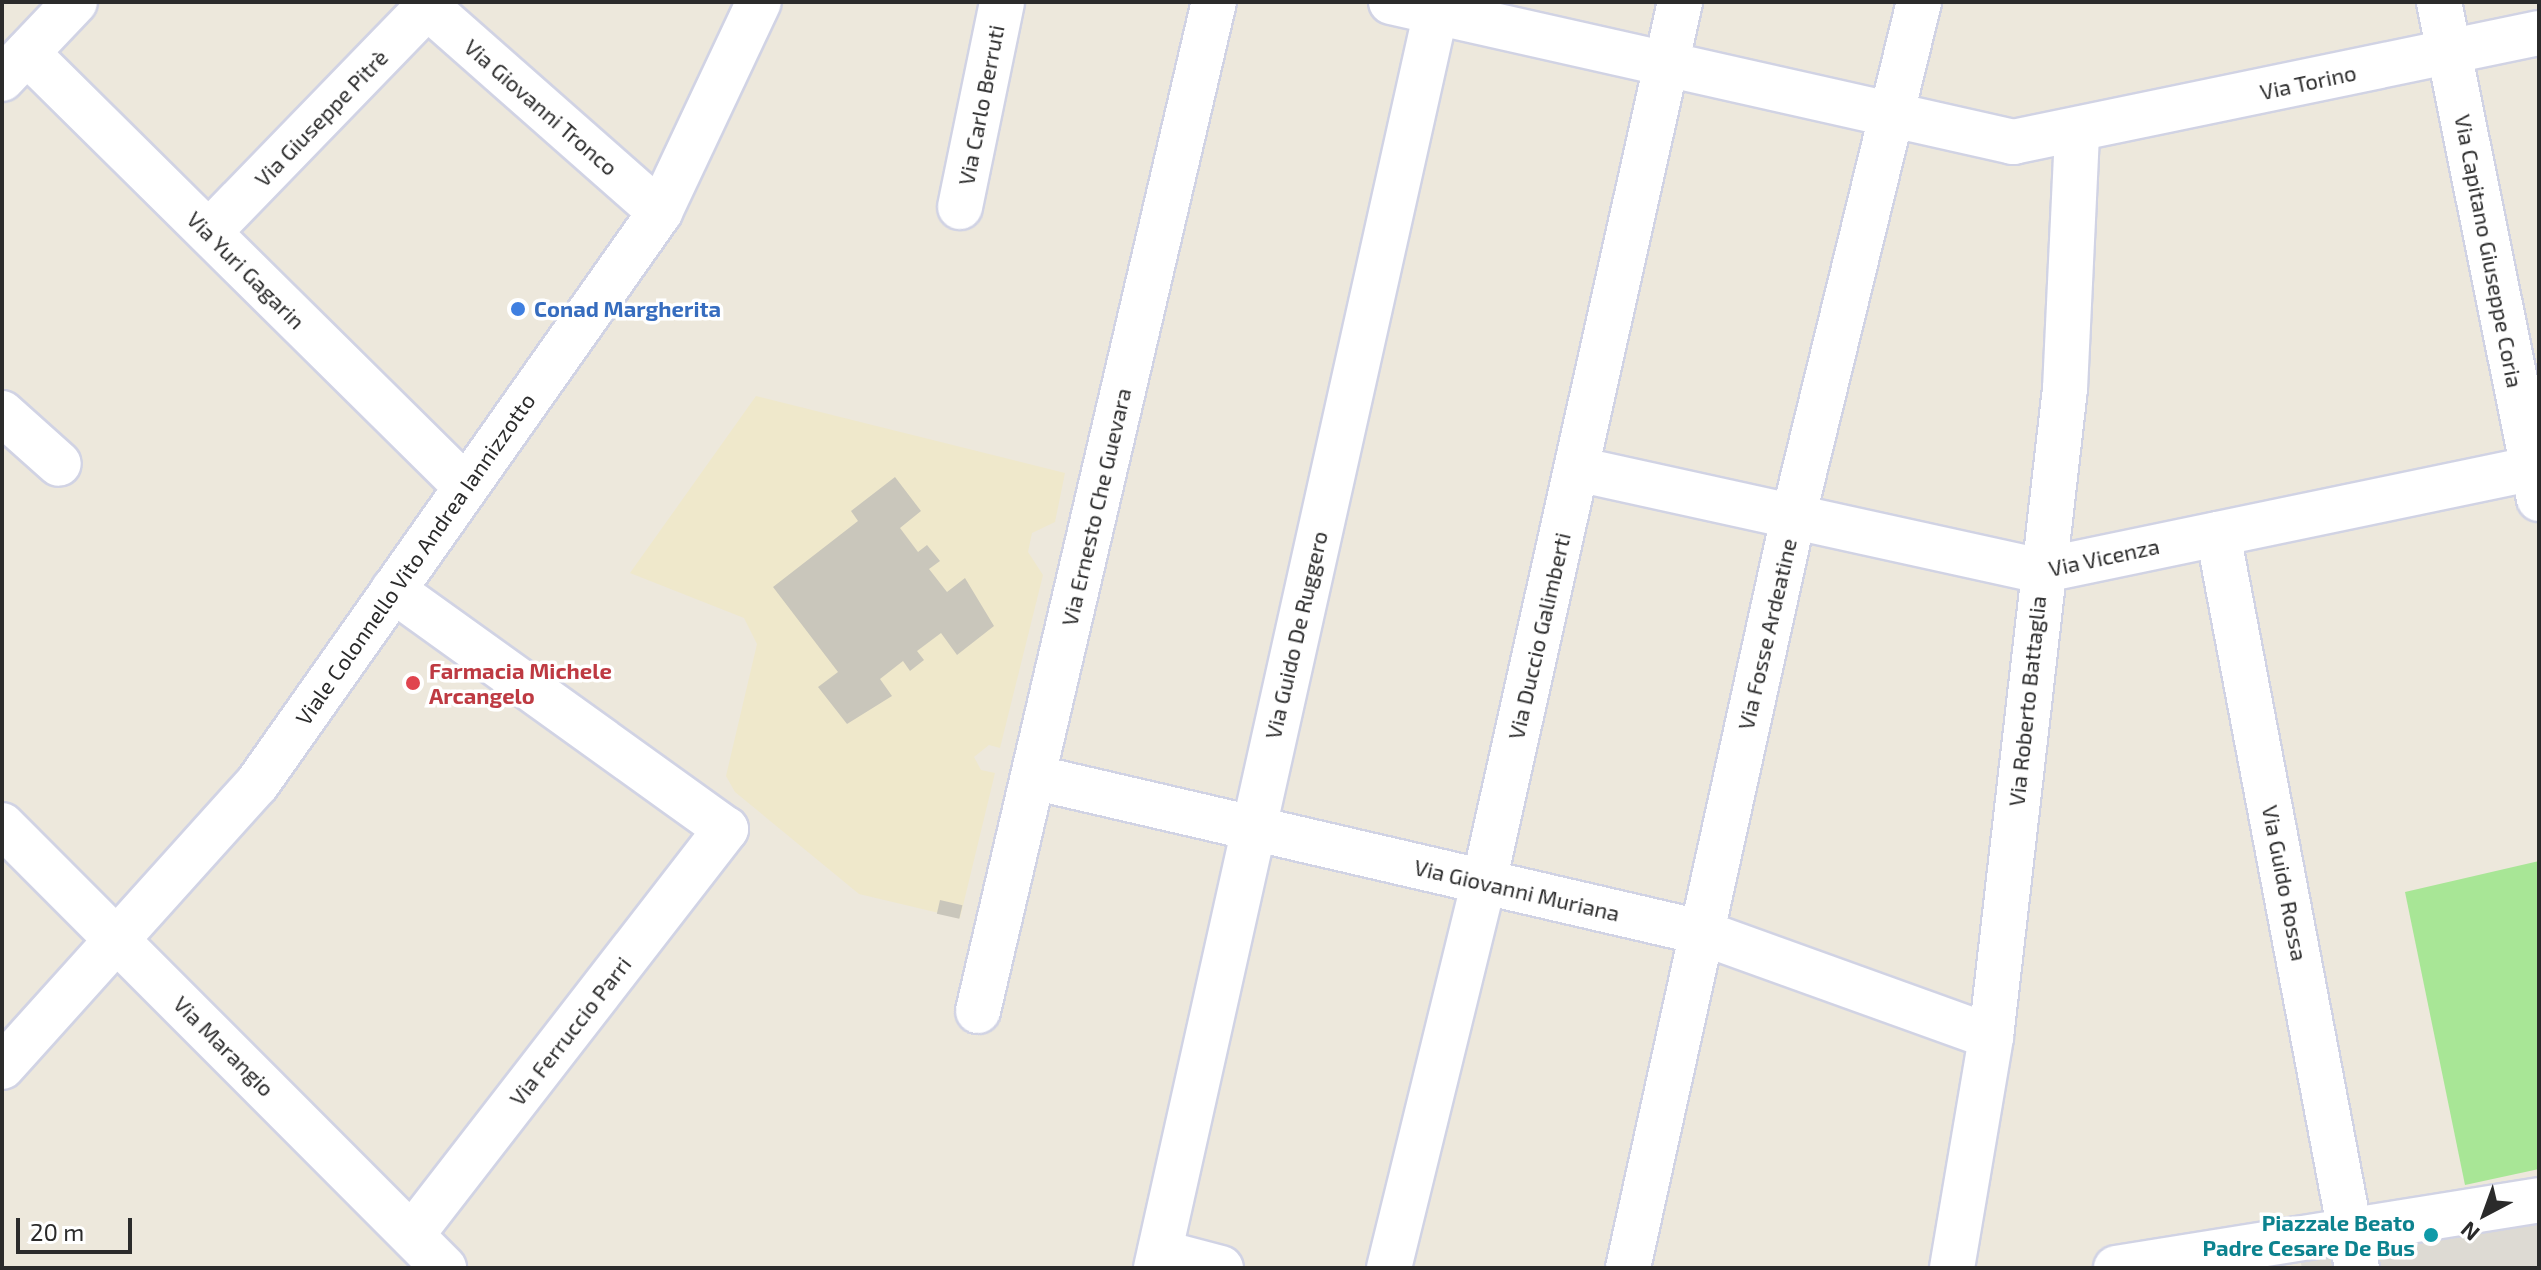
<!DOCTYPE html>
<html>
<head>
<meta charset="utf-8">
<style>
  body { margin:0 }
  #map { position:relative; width:2541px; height:1270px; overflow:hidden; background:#ede8dc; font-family:"Exo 2",sans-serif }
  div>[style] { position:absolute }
  .education>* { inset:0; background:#efe8cb }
  .green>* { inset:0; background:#a8e696 }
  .plaza>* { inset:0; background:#dddad3 }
  .building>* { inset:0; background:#c9c6bb; transform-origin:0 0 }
  .roads { filter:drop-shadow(2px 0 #d1d3e4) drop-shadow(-2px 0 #d1d3e4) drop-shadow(0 2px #d1d3e4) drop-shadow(0 -2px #d1d3e4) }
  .minor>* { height:44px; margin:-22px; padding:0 22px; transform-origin:22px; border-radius:22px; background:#fff }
  .dots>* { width:22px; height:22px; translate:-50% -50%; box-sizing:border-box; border:4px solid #fff; border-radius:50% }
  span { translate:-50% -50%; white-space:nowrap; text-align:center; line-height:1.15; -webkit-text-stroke:7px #fff; paint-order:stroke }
  .street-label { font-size:22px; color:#2b2b2b }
  .shop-label { font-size:22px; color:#366cbe; font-weight:700 }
  .left { translate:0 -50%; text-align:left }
  .health-label { font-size:22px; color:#be3a42; font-weight:700 }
  .culture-label { font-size:22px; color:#0d838f; font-weight:700 }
  .right { translate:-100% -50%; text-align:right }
  .frame { position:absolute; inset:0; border:4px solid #2b2b2b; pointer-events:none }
  .north { position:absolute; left:2445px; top:1174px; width:80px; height:80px; -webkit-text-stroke:6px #fff; paint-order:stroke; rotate:221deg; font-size:22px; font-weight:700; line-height:32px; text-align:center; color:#2b2b2b }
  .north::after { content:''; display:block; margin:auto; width:28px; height:36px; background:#2b2b2b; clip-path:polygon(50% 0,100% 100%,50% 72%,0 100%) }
  .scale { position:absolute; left:16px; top:1218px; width:116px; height:36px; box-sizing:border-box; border:4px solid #2b2b2b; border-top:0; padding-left:10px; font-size:24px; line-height:28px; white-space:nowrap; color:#2b2b2b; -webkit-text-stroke:6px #fff; paint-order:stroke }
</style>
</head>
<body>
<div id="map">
  <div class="education">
    <i style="clip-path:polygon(756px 396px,1065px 473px,1055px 522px,1032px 533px,1028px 552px,1043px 575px,1000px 748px,989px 745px,974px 757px,981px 770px,995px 773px,960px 918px,859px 894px,735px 792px,726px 776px,757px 644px,744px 618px,630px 573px)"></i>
  </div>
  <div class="green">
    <i style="clip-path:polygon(2539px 861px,2539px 1169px,2465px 1185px,2405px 892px)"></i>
  </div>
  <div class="plaza">
    <i style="clip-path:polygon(2539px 1200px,2539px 1268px,2302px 1268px,2295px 1238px)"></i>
  </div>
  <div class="building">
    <i style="clip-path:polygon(895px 477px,921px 511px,900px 528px,918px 552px,927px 545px,940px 561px,929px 569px,947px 592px,965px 578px,994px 626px,957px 655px,941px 633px,917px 651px,924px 660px,910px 671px,903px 661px,880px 679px,892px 696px,847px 724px,818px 687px,838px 672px,773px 587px,858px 521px,851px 511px)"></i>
    <i style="left:940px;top:900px;width:23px;height:14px;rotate:13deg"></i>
  </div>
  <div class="roads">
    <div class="minor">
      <i style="left:422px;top:2px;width:317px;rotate:41.4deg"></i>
      <i style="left:1391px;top:2px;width:638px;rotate:12.68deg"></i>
      <i style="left:2013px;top:142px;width:537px;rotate:-11.71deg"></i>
      <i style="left:2439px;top:2px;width:507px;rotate:78.62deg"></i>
      <i style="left:27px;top:53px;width:617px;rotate:44.67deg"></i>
      <i style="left:2px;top:79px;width:106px;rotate:-46.5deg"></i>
      <i style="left:960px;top:207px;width:209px;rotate:-78.4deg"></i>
      <i style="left:209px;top:232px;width:320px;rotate:-45.9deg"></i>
      <i style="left:2px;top:413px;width:76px;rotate:41.8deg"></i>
      <i style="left:1577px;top:469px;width:474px;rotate:12.4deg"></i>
      <i style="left:2040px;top:571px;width:510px;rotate:-11.77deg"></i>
      <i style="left:2218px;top:534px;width:747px;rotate:79.28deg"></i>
      <i style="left:393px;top:590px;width:410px;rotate:35.7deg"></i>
      <i style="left:726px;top:829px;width:510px;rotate:127.75deg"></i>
      <i style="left:1033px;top:777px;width:685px;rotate:13.08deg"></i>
      <i style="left:1700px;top:932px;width:309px;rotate:19.8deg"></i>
      <i style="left:2px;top:825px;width:626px;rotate:45.06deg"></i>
      <i style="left:978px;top:1011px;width:1036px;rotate:-76.84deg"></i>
      <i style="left:2px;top:1067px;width:381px;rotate:-48deg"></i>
      <i style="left:257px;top:784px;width:700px;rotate:-54.83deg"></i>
      <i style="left:660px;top:212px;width:232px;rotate:-64.8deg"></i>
      <i style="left:1160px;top:1252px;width:63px;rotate:14.7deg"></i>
      <i style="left:1156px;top:1268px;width:1297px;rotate:-77.44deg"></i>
      <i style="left:1389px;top:1268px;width:398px;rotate:-76.2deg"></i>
      <i style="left:1484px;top:882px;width:902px;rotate:-77.44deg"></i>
      <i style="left:1628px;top:1268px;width:768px;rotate:-77.59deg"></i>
      <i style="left:1793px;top:518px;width:531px;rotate:-76.28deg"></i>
      <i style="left:1952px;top:1268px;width:234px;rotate:-80.4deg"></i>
      <i style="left:1991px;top:1037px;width:652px;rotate:-83.49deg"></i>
      <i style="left:2065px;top:389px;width:258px;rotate:-87.3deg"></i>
      <i style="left:2116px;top:1268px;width:428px;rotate:-9.1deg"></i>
    </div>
  </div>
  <div class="dots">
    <i style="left:518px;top:309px;background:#3f7fe0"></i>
    <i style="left:413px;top:683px;background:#e0444e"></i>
    <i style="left:2431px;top:1235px;background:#0f9aa8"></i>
  </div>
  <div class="street-label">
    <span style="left:2308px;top:82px;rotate:-12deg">Via Torino</span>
    <span style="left:981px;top:105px;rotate:-79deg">Via Carlo Berruti</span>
    <span style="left:541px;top:107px;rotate:41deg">Via Giovanni Tronco</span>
    <span style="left:321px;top:118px;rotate:-46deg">Via Giuseppe Pitrè</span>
    <span style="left:2489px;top:251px;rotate:79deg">Via Capitano Giuseppe Coria</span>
    <span style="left:246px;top:270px;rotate:45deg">Via Yuri Gagarin</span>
    <span style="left:1096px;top:507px;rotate:-77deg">Via Ernesto Che Guevara</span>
    <span style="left:2104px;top:557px;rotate:-12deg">Via Vicenza</span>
    <span style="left:415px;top:559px;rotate:-55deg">Viale Colonnello Vito Andrea Iannizzotto</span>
    <span style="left:1767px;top:634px;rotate:-77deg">Via Fosse Ardeatine</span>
    <span style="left:1296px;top:635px;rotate:-77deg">Via Guido De Ruggero</span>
    <span style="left:1539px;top:636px;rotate:-77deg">Via Duccio Galimberti</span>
    <span style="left:2027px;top:701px;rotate:-84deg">Via Roberto Battaglia</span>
    <span style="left:2285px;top:883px;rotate:79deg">Via Guido Rossa</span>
    <span style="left:1517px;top:890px;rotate:13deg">Via Giovanni Muriana</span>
    <span style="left:570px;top:1031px;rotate:-52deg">Via Ferruccio Parri</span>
    <span style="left:224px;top:1046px;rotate:45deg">Via Marangio</span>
  </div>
  <div class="shop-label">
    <span class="left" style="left:534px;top:309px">Conad Margherita</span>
  </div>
  <div class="health-label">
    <span class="left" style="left:429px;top:683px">Farmacia Michele<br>Arcangelo</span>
  </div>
  <div class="culture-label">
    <span class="right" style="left:2415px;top:1235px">Piazzale Beato<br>Padre Cesare De Bus</span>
  </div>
  <div class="frame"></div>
  <div class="north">N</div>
  <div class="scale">20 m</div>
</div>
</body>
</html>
